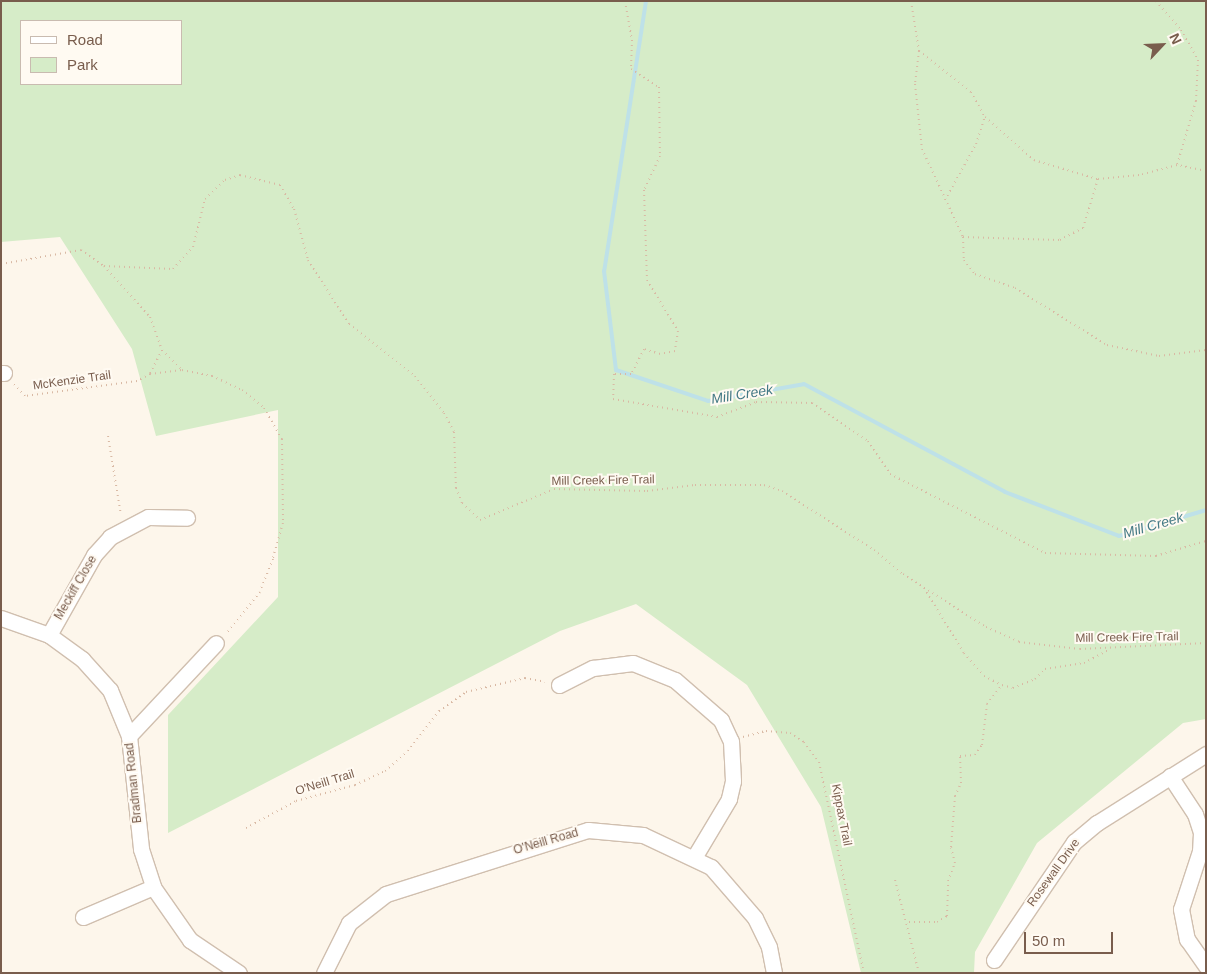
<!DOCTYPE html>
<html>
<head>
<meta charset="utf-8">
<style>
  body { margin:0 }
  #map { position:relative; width:1207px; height:974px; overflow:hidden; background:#fdf6eb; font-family:Helvetica,sans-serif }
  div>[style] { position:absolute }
  .green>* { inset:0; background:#d6ecc8 }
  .stream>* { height:4px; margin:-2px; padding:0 2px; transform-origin:2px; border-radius:2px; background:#bee1e8 }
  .path>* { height:2px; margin-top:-1px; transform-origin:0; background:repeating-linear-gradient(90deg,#d9b9a4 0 1px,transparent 0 5px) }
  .roads { filter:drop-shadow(1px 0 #d0bfaf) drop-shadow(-1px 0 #d0bfaf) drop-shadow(0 1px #d0bfaf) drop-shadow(0 -1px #d0bfaf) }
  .minor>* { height:15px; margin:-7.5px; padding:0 7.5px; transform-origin:7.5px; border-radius:7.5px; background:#fff }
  span { translate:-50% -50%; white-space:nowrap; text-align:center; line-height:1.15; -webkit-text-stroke:4px #fffaf2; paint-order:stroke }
  .street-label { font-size:12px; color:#795d4d }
  .water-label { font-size:14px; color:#437985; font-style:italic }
  .frame { position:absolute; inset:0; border:2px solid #795d4d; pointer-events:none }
  .legend { position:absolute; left:20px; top:20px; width:162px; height:65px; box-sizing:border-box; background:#fffaf2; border:1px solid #c9bbb0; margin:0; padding:6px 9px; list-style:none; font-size:15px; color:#795d4d }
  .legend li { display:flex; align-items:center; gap:10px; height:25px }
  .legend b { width:25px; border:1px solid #c9bbb0 }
  .north { position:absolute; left:1137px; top:20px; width:50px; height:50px; -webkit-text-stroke:4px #fffaf2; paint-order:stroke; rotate:65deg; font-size:14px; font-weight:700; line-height:20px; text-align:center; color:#795d4d }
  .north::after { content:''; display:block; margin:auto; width:18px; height:22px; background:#795d4d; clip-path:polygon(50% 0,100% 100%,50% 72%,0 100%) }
  .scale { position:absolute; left:1024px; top:932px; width:89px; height:22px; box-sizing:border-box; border:2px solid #795d4d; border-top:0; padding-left:6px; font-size:15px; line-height:18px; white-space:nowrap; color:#795d4d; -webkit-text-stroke:4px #fffaf2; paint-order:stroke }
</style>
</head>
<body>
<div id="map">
  <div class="green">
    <i style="clip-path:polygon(evenodd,1px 1px,1206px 1px,1206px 719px,1183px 723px,1037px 843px,975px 952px,974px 973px,861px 973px,821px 807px,747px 685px,636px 604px,560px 631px,168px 833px,168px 715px,278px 597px,278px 410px,156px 436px,132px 349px,60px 237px,1px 242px,1px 1px,21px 21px,181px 21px,181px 84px,21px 84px,21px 21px)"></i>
  </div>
  <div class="stream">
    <i style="left:646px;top:1px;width:273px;rotate:98.8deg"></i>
    <i style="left:604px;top:271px;width:100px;rotate:83.1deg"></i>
    <i style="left:616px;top:370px;width:97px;rotate:18.6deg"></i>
    <i style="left:708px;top:401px;width:97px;rotate:-10deg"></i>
    <i style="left:804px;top:384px;width:228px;rotate:28.2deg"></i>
    <i style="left:1005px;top:492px;width:122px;rotate:21.1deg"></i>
    <i style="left:1119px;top:536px;width:91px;rotate:-16.6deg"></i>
  </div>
  <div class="path">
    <i style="left:625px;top:1px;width:40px;rotate:80deg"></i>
    <i style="left:632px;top:40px;width:29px;rotate:92deg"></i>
    <i style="left:631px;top:69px;width:33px;rotate:33deg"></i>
    <i style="left:659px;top:87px;width:69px;rotate:89.2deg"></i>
    <i style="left:660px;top:156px;width:38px;rotate:115deg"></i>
    <i style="left:644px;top:190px;width:90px;rotate:88.1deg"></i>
    <i style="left:647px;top:280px;width:60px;rotate:58.7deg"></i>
    <i style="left:678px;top:331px;width:20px;rotate:99deg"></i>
    <i style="left:675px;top:351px;width:15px;rotate:169deg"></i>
    <i style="left:660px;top:354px;width:17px;rotate:-163deg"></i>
    <i style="left:644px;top:349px;width:28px;rotate:117deg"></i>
    <i style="left:631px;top:374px;width:17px;rotate:180deg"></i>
    <i style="left:614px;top:374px;width:25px;rotate:92deg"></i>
    <i style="left:613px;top:399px;width:106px;rotate:9.8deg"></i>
    <i style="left:717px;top:417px;width:42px;rotate:-21deg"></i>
    <i style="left:756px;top:402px;width:56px;rotate:1deg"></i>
    <i style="left:812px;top:403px;width:68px;rotate:34.2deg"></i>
    <i style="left:868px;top:441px;width:40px;rotate:56deg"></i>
    <i style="left:890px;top:474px;width:174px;rotate:27deg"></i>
    <i style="left:1045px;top:553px;width:111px;rotate:1.5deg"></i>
    <i style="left:1156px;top:556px;width:52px;rotate:-16.7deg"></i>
    <i style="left:911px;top:1px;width:51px;rotate:80.9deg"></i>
    <i style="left:919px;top:51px;width:33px;rotate:97deg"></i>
    <i style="left:915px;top:84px;width:65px;rotate:83.9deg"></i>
    <i style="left:922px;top:149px;width:97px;rotate:65deg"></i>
    <i style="left:1156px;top:1px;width:38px;rotate:49deg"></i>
    <i style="left:1181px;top:30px;width:34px;rotate:60deg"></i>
    <i style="left:1198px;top:60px;width:41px;rotate:92.8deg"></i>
    <i style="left:1196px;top:101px;width:67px;rotate:106.5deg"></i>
    <i style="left:919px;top:51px;width:66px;rotate:38.3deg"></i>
    <i style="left:971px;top:92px;width:29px;rotate:61deg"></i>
    <i style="left:985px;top:117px;width:65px;rotate:41.3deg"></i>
    <i style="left:1034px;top:160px;width:66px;rotate:16.8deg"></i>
    <i style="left:1206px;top:171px;width:30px;rotate:-168deg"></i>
    <i style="left:1177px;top:165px;width:39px;rotate:165deg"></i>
    <i style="left:1139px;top:175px;width:41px;rotate:174.4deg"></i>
    <i style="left:1098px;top:179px;width:51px;rotate:107deg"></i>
    <i style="left:1083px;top:228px;width:27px;rotate:153deg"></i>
    <i style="left:1059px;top:240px;width:96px;rotate:-178.2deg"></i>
    <i style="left:963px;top:237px;width:23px;rotate:88deg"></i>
    <i style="left:964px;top:260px;width:18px;rotate:52deg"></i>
    <i style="left:975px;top:274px;width:42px;rotate:19.3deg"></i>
    <i style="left:1015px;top:288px;width:108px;rotate:31.8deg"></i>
    <i style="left:1107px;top:345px;width:53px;rotate:11.9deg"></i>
    <i style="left:1159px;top:356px;width:47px;rotate:-7.3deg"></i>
    <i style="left:945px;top:200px;width:64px;rotate:-61deg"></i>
    <i style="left:976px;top:144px;width:28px;rotate:-72deg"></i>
    <i style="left:1px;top:264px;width:81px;rotate:-9.9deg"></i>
    <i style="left:81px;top:250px;width:28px;rotate:35deg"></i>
    <i style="left:104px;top:266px;width:69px;rotate:48deg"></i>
    <i style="left:150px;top:317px;width:35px;rotate:70deg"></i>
    <i style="left:162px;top:350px;width:27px;rotate:117deg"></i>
    <i style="left:150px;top:374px;width:15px;rotate:152deg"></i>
    <i style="left:137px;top:381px;width:113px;rotate:172.4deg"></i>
    <i style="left:25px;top:396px;width:18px;rotate:-133deg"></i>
    <i style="left:104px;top:266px;width:69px;rotate:2.5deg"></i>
    <i style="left:173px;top:269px;width:30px;rotate:-48deg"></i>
    <i style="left:193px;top:247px;width:49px;rotate:-76deg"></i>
    <i style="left:205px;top:199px;width:28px;rotate:-44deg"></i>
    <i style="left:225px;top:180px;width:16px;rotate:-18deg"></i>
    <i style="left:240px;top:175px;width:41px;rotate:14deg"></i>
    <i style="left:280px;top:185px;width:28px;rotate:60deg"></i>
    <i style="left:294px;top:209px;width:53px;rotate:74.6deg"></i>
    <i style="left:308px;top:260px;width:76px;rotate:57.4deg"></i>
    <i style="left:349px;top:324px;width:84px;rotate:38.2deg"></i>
    <i style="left:415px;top:376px;width:47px;rotate:51.9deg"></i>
    <i style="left:444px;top:413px;width:21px;rotate:62deg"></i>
    <i style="left:454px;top:432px;width:56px;rotate:88deg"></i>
    <i style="left:456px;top:488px;width:16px;rotate:68deg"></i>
    <i style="left:462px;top:503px;width:25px;rotate:43deg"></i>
    <i style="left:480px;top:520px;width:80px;rotate:-22.7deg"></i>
    <i style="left:554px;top:489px;width:93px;rotate:1.2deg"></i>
    <i style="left:647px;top:491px;width:48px;rotate:-7.1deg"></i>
    <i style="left:695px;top:485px;width:69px"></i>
    <i style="left:764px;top:485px;width:19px;rotate:18deg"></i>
    <i style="left:782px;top:491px;width:109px;rotate:32.7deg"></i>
    <i style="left:874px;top:550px;width:38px;rotate:40deg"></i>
    <i style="left:903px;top:574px;width:98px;rotate:32.6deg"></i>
    <i style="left:986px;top:627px;width:36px;rotate:24deg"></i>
    <i style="left:1019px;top:642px;width:61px;rotate:6.5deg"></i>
    <i style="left:1080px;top:649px;width:126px;rotate:-2.7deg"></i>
    <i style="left:162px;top:350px;width:27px;rotate:45deg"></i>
    <i style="left:150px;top:374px;width:32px;rotate:-7deg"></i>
    <i style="left:182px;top:370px;width:31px;rotate:11deg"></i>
    <i style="left:212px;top:376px;width:33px;rotate:25deg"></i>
    <i style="left:242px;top:390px;width:28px;rotate:39deg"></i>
    <i style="left:264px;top:408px;width:36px;rotate:60deg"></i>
    <i style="left:282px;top:439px;width:84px;rotate:89.3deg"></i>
    <i style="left:283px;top:523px;width:37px;rotate:106deg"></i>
    <i style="left:273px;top:559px;width:35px;rotate:112deg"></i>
    <i style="left:260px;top:592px;width:54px;rotate:129deg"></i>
    <i style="left:108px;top:436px;width:80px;rotate:80.7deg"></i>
    <i style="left:924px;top:588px;width:76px;rotate:58.4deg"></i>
    <i style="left:964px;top:653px;width:30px;rotate:49deg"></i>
    <i style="left:984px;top:676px;width:20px;rotate:27deg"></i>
    <i style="left:1002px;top:685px;width:11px;rotate:15deg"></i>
    <i style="left:1013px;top:688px;width:24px;rotate:-22deg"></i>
    <i style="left:1035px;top:679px;width:14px;rotate:-45deg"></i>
    <i style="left:1045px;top:669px;width:39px;rotate:-9deg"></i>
    <i style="left:1084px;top:663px;width:30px;rotate:-28deg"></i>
    <i style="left:743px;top:737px;width:24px;rotate:-15deg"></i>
    <i style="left:766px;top:731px;width:24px;rotate:5deg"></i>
    <i style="left:790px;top:733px;width:17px;rotate:33deg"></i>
    <i style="left:804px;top:742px;width:25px;rotate:53deg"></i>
    <i style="left:819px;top:762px;width:216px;rotate:78deg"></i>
    <i style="left:246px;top:828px;width:57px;rotate:-28.4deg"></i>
    <i style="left:296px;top:801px;width:61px;rotate:-15.2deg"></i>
    <i style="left:355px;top:785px;width:33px;rotate:-25deg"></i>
    <i style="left:385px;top:771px;width:30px;rotate:-41deg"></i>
    <i style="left:408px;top:751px;width:51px;rotate:-52.2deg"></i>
    <i style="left:439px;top:711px;width:33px;rotate:-35deg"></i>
    <i style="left:466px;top:692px;width:61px;rotate:-13.3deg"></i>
    <i style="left:525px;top:678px;width:20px;rotate:11deg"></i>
    <i style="left:895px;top:880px;width:96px;rotate:75.5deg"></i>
    <i style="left:909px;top:922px;width:28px"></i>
    <i style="left:937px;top:922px;width:12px;rotate:-31deg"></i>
    <i style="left:947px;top:916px;width:35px;rotate:-88deg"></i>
    <i style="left:948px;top:881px;width:19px;rotate:-69deg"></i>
    <i style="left:955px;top:863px;width:16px;rotate:-104deg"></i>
    <i style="left:951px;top:847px;width:51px;rotate:-85.5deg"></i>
    <i style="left:955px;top:796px;width:14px;rotate:-65deg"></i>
    <i style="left:961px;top:783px;width:27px;rotate:-92deg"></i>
    <i style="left:960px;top:756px;width:15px;rotate:-4deg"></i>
    <i style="left:975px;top:755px;width:12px;rotate:-55deg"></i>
    <i style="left:982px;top:745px;width:41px;rotate:-83deg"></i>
    <i style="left:987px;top:704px;width:24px;rotate:-52deg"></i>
  </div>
  <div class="roads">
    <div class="minor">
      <i style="left:1px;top:373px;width:3px"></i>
      <i style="left:1px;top:618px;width:51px;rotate:19.5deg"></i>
      <i style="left:49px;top:635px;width:41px;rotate:36deg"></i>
      <i style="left:82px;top:659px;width:42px;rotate:47.9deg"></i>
      <i style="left:110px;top:690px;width:50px;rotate:67.6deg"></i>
      <i style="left:129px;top:736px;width:114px;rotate:83.9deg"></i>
      <i style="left:141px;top:849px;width:40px;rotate:72deg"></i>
      <i style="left:153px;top:887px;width:65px;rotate:55.1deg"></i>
      <i style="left:190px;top:940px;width:59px;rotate:34deg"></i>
      <i style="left:49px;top:635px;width:92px;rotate:-60.6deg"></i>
      <i style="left:94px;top:555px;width:24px;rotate:-48deg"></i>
      <i style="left:110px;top:537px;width:43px;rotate:-27.8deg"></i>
      <i style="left:148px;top:517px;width:39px;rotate:1deg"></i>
      <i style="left:559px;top:685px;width:38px;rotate:-27deg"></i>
      <i style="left:593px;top:668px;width:40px;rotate:-7.1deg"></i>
      <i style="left:633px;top:663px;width:45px;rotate:22deg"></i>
      <i style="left:675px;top:680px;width:61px;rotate:41deg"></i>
      <i style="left:721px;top:720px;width:23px;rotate:65deg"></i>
      <i style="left:731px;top:741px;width:40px;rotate:87.1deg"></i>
      <i style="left:733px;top:781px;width:18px;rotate:103deg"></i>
      <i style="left:729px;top:799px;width:66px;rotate:120.8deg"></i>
      <i style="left:129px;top:736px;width:127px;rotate:-46.9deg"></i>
      <i style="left:1170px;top:776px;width:45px;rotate:56.7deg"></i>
      <i style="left:1195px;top:814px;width:20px;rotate:72deg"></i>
      <i style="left:1201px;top:833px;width:18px;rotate:93deg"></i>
      <i style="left:1200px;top:851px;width:61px;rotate:108.1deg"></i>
      <i style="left:1181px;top:909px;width:31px;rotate:79deg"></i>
      <i style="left:1187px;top:939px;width:33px;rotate:55deg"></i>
      <i style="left:83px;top:917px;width:76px;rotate:-23.2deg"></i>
      <i style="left:994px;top:960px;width:143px;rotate:-55.9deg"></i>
      <i style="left:1074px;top:842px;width:30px;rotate:-40deg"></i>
      <i style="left:1097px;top:823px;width:129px;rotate:-32.3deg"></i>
      <i style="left:324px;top:973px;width:56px;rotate:-63.4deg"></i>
      <i style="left:349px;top:923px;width:47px;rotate:-38.1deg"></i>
      <i style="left:386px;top:894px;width:212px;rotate:-17.6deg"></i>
      <i style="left:588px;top:830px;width:55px;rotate:5.2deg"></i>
      <i style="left:643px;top:835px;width:75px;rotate:25.2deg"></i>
      <i style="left:711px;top:867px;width:67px;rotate:49.2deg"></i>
      <i style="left:755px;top:918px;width:32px;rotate:64deg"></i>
      <i style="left:769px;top:947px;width:26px;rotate:79deg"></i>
    </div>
  </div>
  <div class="street-label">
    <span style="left:72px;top:381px;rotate:-8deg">McKenzie Trail</span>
    <span style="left:603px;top:481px;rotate:-1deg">Mill Creek Fire Trail</span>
    <span style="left:76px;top:588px;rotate:-60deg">Meckiff Close</span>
    <span style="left:1127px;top:638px;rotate:-1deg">Mill Creek Fire Trail</span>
    <span style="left:134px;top:783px;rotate:-96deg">Bradman Road</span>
    <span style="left:325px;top:783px;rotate:-17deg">O'Neill Trail</span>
    <span style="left:841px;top:815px;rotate:79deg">Kippax Trail</span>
    <span style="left:546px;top:842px;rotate:-16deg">O'Neill Road</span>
    <span style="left:1054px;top:873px;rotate:-54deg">Rosewall Drive</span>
  </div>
  <div class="water-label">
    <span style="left:742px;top:394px;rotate:-9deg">Mill Creek</span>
    <span style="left:1153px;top:525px;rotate:-16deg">Mill Creek</span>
  </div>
  <div class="frame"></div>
  <ul class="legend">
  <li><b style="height:6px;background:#fff"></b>Road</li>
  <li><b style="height:14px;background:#d6ecc8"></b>Park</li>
  </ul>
  <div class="north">N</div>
  <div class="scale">50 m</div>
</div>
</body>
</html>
